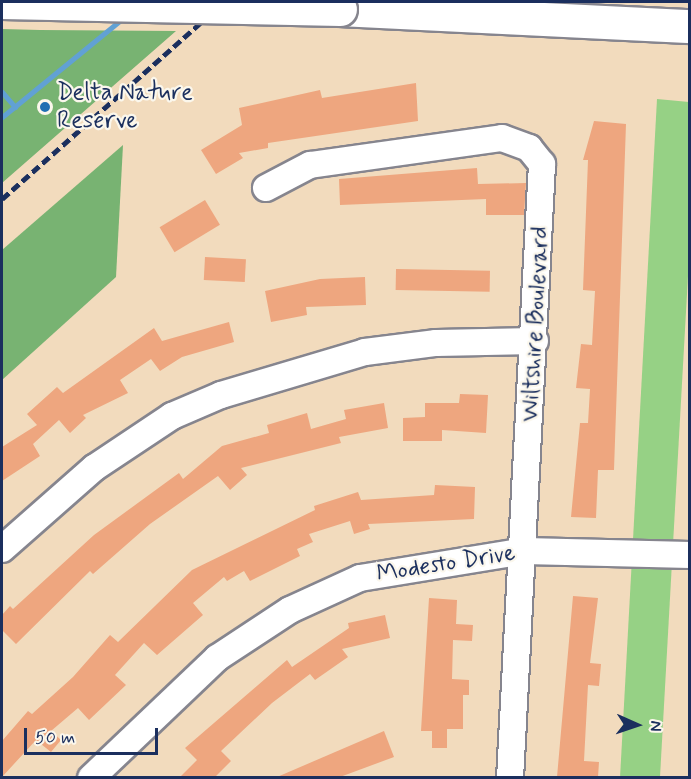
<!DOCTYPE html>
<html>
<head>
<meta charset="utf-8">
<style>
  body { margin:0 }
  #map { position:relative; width:691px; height:779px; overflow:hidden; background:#f2dbbd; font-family:Mynerve,sans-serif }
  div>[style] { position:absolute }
  .green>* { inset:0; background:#96d185 }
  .forest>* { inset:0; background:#78b372 }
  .stream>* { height:5px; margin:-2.5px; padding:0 2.5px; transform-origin:2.5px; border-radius:2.5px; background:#61a1d4 }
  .building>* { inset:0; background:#eea67f; transform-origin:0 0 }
  .roads { filter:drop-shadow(2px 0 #86858e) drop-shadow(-2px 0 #86858e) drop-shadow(0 2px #86858e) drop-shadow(0 -2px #86858e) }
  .minor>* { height:26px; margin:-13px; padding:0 13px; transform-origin:13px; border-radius:13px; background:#fff }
  .major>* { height:33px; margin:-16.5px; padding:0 16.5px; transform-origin:16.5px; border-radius:16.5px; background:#fff }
  .rail>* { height:4.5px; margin-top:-2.25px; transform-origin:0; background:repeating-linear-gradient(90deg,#1b2f5e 0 9px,transparent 0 13.5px) }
  .bridges { filter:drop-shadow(2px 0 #86858e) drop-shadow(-2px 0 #86858e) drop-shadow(0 2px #86858e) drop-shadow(0 -2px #86858e) }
  .major-bridge>* { height:33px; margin:-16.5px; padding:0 16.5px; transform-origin:16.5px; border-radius:16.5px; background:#fff }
  .dots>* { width:16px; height:16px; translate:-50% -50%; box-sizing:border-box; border:3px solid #fbf7ec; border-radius:50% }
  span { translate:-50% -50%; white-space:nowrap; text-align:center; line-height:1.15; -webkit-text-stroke:4.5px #fbf7ec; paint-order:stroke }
  .poi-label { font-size:24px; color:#1b2f5e }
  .left { translate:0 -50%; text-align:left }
  .street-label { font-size:24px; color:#1b2f5e }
  .frame { position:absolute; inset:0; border:3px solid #1b2f5e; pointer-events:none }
  .north { position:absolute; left:607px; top:695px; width:60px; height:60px; -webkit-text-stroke:4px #fbf7ec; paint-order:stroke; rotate:93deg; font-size:16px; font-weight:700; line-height:24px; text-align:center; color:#1b2f5e }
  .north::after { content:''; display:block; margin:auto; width:21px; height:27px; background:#1b2f5e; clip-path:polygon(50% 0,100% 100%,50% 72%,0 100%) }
  .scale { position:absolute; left:24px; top:728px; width:134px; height:27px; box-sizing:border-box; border:3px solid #1b2f5e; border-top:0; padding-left:8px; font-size:18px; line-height:21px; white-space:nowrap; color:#1b2f5e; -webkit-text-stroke:4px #fbf7ec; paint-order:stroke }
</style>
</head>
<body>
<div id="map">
  <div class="green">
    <i style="clip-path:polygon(657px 99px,689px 102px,689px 258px,660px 777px,620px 778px)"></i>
  </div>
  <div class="forest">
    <i style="clip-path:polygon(2px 29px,40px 30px,176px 31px,2px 183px)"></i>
    <i style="clip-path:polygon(123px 145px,116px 277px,2px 380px,2px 250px)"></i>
  </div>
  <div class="stream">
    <i style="left:2px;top:92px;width:20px;rotate:49deg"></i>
    <i style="left:2px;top:117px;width:156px;rotate:-39.3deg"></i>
  </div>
  <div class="building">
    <i style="clip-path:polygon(416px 83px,418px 121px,268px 143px,268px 148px,239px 153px,243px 158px,216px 174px,201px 150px,242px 125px,239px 108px,320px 90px,322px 98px)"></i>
    <i style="clip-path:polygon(594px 121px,626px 124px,614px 470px,598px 470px,596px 518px,571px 517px,580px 423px,588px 423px,590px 389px,576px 388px,581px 344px,592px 345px,595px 291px,583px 290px,588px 160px,583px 160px)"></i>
    <i style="clip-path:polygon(477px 168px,478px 184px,526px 183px,524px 215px,486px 215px,486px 199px,340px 205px,339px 179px)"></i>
    <i style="left:205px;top:200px;width:29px;height:53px;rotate:59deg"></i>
    <i style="left:205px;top:257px;width:41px;height:23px;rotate:3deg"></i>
    <i style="left:396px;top:269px;width:94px;height:21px;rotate:1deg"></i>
    <i style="clip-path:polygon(365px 277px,366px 305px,306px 307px,307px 315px,271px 322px,265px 291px,320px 279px)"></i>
    <i style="clip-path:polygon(229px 322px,234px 342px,182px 357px,160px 371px,151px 359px,120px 380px,128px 393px,83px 415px,86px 418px,70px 433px,59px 420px,33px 444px,40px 456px,2px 481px,2px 447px,37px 425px,27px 414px,57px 387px,63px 393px,154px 328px,162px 341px)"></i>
    <i style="clip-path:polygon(460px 394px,488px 395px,486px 433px,442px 430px,442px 441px,403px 441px,403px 418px,425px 417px,425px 403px,459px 403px)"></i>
    <i style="clip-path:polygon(384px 403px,388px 428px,339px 437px,341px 443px,241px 468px,247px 475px,230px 490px,218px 476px,150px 524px,93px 574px,90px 571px,16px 644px,2px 630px,2px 615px,10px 606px,13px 609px,94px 535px,179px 473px,183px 479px,222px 446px,269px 433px,267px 425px,307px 413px,311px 429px,346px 419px,344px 410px)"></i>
    <i style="clip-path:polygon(435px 485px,475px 487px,474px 519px,368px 524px,370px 529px,354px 534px,350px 521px,309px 534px,313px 542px,297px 549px,300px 556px,250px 581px,244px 571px,227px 581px,224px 577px,193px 603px,203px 615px,157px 655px,144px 643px,115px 675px,126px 685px,89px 720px,78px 708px,51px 731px,61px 740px,51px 752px,36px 740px,2px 777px,2px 741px,28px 711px,32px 714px,73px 677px,110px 635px,118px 642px,192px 570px,315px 510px,314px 506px,358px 492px,361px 500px,434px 495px)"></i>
    <i style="clip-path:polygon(573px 596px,598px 598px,590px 663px,601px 664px,599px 686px,588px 685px,584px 761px,599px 762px,598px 777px,557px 777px)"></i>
    <i style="clip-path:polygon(429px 598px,457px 600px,456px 624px,473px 625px,472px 641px,453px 640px,452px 679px,469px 680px,469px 695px,463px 695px,463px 729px,447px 729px,447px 748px,432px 748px,432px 731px,421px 731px)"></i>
    <i style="clip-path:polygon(385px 615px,390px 638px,342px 649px,348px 657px,315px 680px,310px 674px,272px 703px,221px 751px,231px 761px,215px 777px,180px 777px,197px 760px,185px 748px,287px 660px,292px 667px,349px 628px,348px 623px)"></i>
    <i style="clip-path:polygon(384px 731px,394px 757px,340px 777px,277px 777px)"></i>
  </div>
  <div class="roads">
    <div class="minor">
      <i style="left:266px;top:188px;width:50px;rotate:-27.6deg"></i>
      <i style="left:310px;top:165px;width:194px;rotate:-8deg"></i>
      <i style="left:502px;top:138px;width:29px;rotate:20deg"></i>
      <i style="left:529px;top:148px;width:21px;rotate:51deg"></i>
      <i style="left:542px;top:164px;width:615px;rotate:92.98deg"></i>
      <i style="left:2px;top:549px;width:123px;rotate:-41.4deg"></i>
      <i style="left:94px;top:468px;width:94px;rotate:-33.7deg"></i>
      <i style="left:172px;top:416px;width:53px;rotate:-23.2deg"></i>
      <i style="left:221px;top:395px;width:150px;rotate:-16.6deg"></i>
      <i style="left:365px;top:352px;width:72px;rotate:-7.2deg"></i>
      <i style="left:436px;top:343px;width:99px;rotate:-1.2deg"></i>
      <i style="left:91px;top:778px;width:174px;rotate:-43.6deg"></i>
      <i style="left:217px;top:658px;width:87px;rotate:-33.3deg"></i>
      <i style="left:290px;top:610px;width:77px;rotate:-24.6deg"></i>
      <i style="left:360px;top:578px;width:167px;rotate:-9.3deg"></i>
      <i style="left:525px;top:551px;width:165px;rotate:1.4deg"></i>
    </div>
    <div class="major">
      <i style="left:340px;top:9px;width:350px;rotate:2.8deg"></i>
    </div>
  </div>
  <div class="rail">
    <i style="left:2px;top:199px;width:297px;rotate:-41.6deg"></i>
  </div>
  <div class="bridges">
    <div class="major-bridge">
      <i style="left:2px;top:2px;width:338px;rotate:1.2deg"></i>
    </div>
  </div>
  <div class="dots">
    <i style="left:45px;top:107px;background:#1f6fb2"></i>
  </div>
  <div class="poi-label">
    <span class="left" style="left:57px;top:107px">Delta Nature<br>Reserve</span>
  </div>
  <div class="street-label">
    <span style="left:536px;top:324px;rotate:-87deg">Wiltshire Boulevard</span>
    <span style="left:446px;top:564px;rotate:-9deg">Modesto Drive</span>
  </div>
  <div class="frame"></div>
  <div class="north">N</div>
  <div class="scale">50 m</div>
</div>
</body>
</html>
